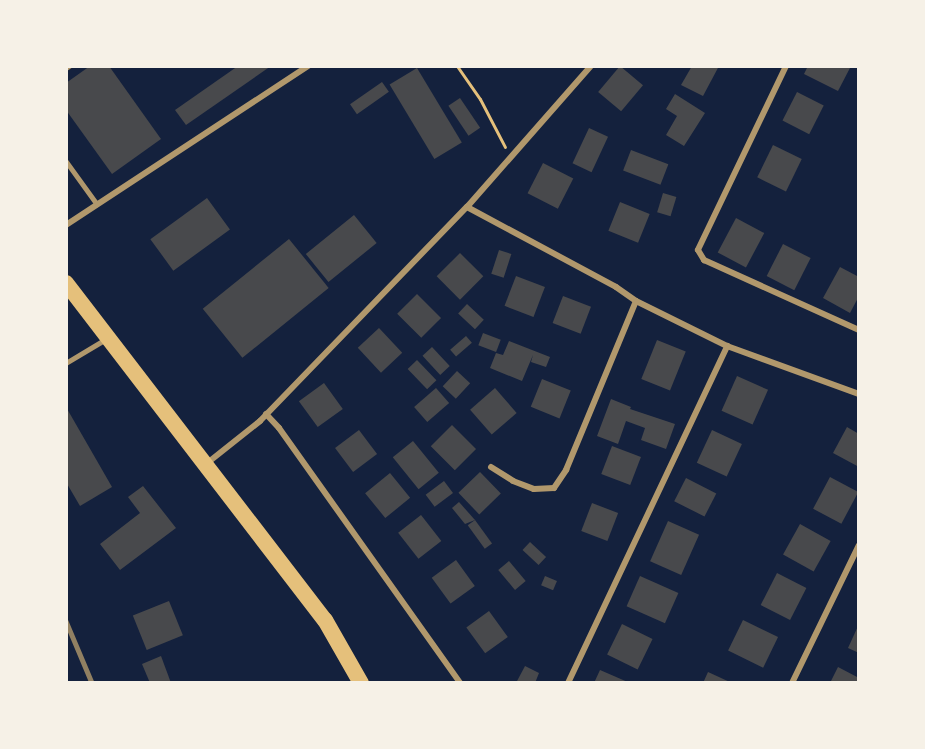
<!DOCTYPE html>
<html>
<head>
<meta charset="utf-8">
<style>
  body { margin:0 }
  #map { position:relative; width:925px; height:749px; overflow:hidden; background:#14213d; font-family:"IBM Plex Sans",sans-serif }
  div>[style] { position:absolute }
  .building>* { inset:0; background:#48494c; transform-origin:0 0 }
  .path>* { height:3px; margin:-1.5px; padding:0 1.5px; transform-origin:1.5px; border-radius:1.5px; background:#e5c07b }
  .service>* { height:4.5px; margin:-2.25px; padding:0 2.25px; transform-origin:2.25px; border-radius:2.25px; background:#b1986c }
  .minor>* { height:6px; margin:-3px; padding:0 3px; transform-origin:3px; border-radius:3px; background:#b1986c }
  .trunk>* { height:16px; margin:-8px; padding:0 8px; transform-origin:8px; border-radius:8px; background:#e5c07b }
  .rail>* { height:4.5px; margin:-2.25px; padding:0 2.25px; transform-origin:2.25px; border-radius:2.25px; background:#918062 }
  span { translate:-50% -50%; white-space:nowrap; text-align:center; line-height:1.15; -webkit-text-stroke:5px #f6f1e7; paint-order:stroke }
  .frame { position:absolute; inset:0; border:68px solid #f6f1e7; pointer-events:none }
</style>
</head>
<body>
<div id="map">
  <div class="building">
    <i style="clip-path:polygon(90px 66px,109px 66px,161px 139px,112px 174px,66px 110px,66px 83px)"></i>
    <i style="clip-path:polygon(238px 66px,271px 66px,186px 125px,175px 110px)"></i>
    <i style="left:620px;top:66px;width:30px;height:34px;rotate:40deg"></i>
    <i style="clip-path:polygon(692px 66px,719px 66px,703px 96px,681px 85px)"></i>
    <i style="clip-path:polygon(808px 66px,851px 66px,838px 91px,804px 74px)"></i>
    <i style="left:417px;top:68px;width:87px;height:32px;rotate:59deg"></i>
    <i style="left:382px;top:82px;width:12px;height:39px;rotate:55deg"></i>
    <i style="left:797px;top:92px;width:30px;height:32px;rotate:27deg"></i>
    <i style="clip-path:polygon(675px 94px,705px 113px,684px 146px,666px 135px,677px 116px,666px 109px)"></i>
    <i style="left:460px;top:98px;width:36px;height:14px;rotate:56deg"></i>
    <i style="left:589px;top:128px;width:21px;height:39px;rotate:25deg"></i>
    <i style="left:773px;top:145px;width:32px;height:36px;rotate:26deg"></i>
    <i style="left:631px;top:150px;width:40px;height:22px;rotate:21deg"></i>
    <i style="left:543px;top:163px;width:34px;height:34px;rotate:27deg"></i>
    <i style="left:663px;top:193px;width:14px;height:20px;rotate:17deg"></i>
    <i style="left:207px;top:198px;width:39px;height:70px;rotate:54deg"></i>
    <i style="left:620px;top:202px;width:32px;height:31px;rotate:22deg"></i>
    <i style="left:354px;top:215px;width:36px;height:62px;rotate:51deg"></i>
    <i style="left:736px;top:218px;width:32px;height:39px;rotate:28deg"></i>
    <i style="left:289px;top:239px;width:63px;height:111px;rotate:51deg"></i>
    <i style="left:783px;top:244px;width:31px;height:36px;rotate:27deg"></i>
    <i style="left:499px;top:250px;width:13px;height:25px;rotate:18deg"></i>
    <i style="left:460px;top:253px;width:33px;height:33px;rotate:45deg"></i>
    <i style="clip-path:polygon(840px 267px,859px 277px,859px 296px,850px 313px,823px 298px)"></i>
    <i style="left:516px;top:276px;width:31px;height:32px;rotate:21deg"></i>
    <i style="left:417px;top:294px;width:34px;height:28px;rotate:45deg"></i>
    <i style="left:563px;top:296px;width:30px;height:29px;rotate:21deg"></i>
    <i style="left:467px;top:304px;width:23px;height:13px;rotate:43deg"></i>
    <i style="left:379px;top:328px;width:34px;height:29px;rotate:47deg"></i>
    <i style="left:483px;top:333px;width:19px;height:13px;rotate:21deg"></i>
    <i style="left:466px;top:336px;width:9px;height:21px;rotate:49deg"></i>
    <i style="left:657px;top:340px;width:31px;height:42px;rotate:22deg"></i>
    <i style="clip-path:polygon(509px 341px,550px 357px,546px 367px,531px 362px,533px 355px,522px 381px,490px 368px,496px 353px,503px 355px)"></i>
    <i style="left:432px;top:347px;width:26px;height:13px;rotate:47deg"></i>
    <i style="left:417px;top:360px;width:28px;height:13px;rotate:46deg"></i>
    <i style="left:457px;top:371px;width:18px;height:21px;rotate:43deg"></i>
    <i style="left:737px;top:376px;width:34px;height:38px;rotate:24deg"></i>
    <i style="left:542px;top:379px;width:31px;height:30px;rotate:22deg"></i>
    <i style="left:324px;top:383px;width:32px;height:31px;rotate:54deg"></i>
    <i style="left:436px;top:388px;width:20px;height:29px;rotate:49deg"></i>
    <i style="left:495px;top:388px;width:33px;height:33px;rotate:49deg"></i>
    <i style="clip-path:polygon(611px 399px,631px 407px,630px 409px,675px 424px,666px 449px,641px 440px,645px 428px,626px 421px,618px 444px,597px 436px)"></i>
    <i style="clip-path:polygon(66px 407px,112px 487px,80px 506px,66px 482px)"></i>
    <i style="left:452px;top:425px;width:34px;height:30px;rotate:45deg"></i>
    <i style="clip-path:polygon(847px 427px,859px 434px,859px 467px,833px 453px)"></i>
    <i style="left:359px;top:430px;width:30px;height:30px;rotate:53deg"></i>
    <i style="left:712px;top:430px;width:33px;height:36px;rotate:25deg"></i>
    <i style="left:413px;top:441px;width:41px;height:26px;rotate:51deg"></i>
    <i style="left:612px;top:446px;width:31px;height:30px;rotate:21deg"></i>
    <i style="left:480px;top:472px;width:30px;height:30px;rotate:46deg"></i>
    <i style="left:390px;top:473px;width:32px;height:32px;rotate:51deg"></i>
    <i style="left:830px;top:477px;width:32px;height:36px;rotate:28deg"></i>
    <i style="left:686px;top:478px;width:34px;height:26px;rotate:27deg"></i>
    <i style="left:444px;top:481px;width:15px;height:23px;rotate:53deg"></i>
    <i style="clip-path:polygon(143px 486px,176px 528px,120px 570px,100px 544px,140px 513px,128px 497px)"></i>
    <i style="clip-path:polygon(459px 502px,475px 520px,465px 524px,452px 508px)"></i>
    <i style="left:592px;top:503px;width:28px;height:30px;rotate:21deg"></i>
    <i style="left:421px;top:515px;width:33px;height:29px;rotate:52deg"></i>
    <i style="left:475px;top:520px;width:29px;height:9px;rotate:54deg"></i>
    <i style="left:668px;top:521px;width:34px;height:44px;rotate:24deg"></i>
    <i style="left:800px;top:524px;width:35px;height:35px;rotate:29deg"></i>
    <i style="left:530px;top:542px;width:22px;height:11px;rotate:43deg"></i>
    <i style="left:456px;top:560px;width:32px;height:30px;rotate:54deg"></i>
    <i style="left:509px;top:561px;width:26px;height:14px;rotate:50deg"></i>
    <i style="left:777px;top:573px;width:33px;height:36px;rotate:27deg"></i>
    <i style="left:545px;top:576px;width:13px;height:10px;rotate:23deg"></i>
    <i style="left:640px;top:576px;width:42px;height:33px;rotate:24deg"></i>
    <i style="left:169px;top:601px;width:37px;height:39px;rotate:68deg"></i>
    <i style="left:489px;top:611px;width:32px;height:28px;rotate:54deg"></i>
    <i style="left:743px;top:620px;width:39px;height:34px;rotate:26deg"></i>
    <i style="left:622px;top:624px;width:34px;height:34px;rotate:26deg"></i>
    <i style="clip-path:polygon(859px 624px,859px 653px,848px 648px)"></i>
    <i style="clip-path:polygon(161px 656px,171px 683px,150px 683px,142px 664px)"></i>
    <i style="clip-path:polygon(525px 666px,539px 673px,535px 683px,516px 683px)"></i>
    <i style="clip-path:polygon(838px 667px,859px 678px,859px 683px,830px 683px)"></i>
    <i style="clip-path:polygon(600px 670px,630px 683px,594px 683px)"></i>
    <i style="clip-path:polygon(708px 672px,732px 683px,703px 683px)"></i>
  </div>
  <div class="path">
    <i style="left:457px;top:66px;width:40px;rotate:55.1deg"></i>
    <i style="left:480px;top:99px;width:54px;rotate:62.5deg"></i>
  </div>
  <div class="service">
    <i style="left:66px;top:68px;width:4px;rotate:-34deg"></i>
    <i style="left:66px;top:161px;width:53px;rotate:54.2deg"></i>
    <i style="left:66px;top:363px;width:47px;rotate:-31deg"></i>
  </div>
  <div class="minor">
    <i style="left:786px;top:66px;width:204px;rotate:115.6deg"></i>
    <i style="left:698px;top:250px;width:12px;rotate:59deg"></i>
    <i style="left:704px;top:260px;width:170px;rotate:24.3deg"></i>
    <i style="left:467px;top:207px;width:169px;rotate:28.2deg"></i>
    <i style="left:616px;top:287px;width:24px;rotate:35deg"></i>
    <i style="left:636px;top:301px;width:102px;rotate:26.3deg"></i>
    <i style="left:727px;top:346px;width:140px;rotate:20deg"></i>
    <i style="left:66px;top:225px;width:290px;rotate:-33.3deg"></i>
    <i style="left:266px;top:414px;width:19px;rotate:47deg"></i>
    <i style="left:279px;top:428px;width:313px;rotate:54.6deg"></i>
    <i style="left:206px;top:464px;width:69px;rotate:-38.5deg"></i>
    <i style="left:260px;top:421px;width:298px;rotate:-46deg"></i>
    <i style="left:467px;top:207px;width:188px;rotate:-48.7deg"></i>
    <i style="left:491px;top:467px;width:26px;rotate:32deg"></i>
    <i style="left:513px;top:481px;width:22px;rotate:21deg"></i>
    <i style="left:534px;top:489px;width:20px;rotate:-3deg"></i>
    <i style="left:554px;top:488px;width:22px;rotate:-56deg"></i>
    <i style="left:566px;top:470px;width:183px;rotate:-67.5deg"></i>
    <i style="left:568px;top:683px;width:373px;rotate:-64.7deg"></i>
    <i style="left:792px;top:683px;width:153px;rotate:-64.1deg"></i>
  </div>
  <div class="trunk">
    <i style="left:66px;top:283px;width:425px;rotate:52.5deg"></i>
    <i style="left:325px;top:620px;width:73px;rotate:60.3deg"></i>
  </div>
  <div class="rail">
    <i style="left:66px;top:621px;width:67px;rotate:67.2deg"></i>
  </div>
  <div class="frame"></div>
</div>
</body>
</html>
